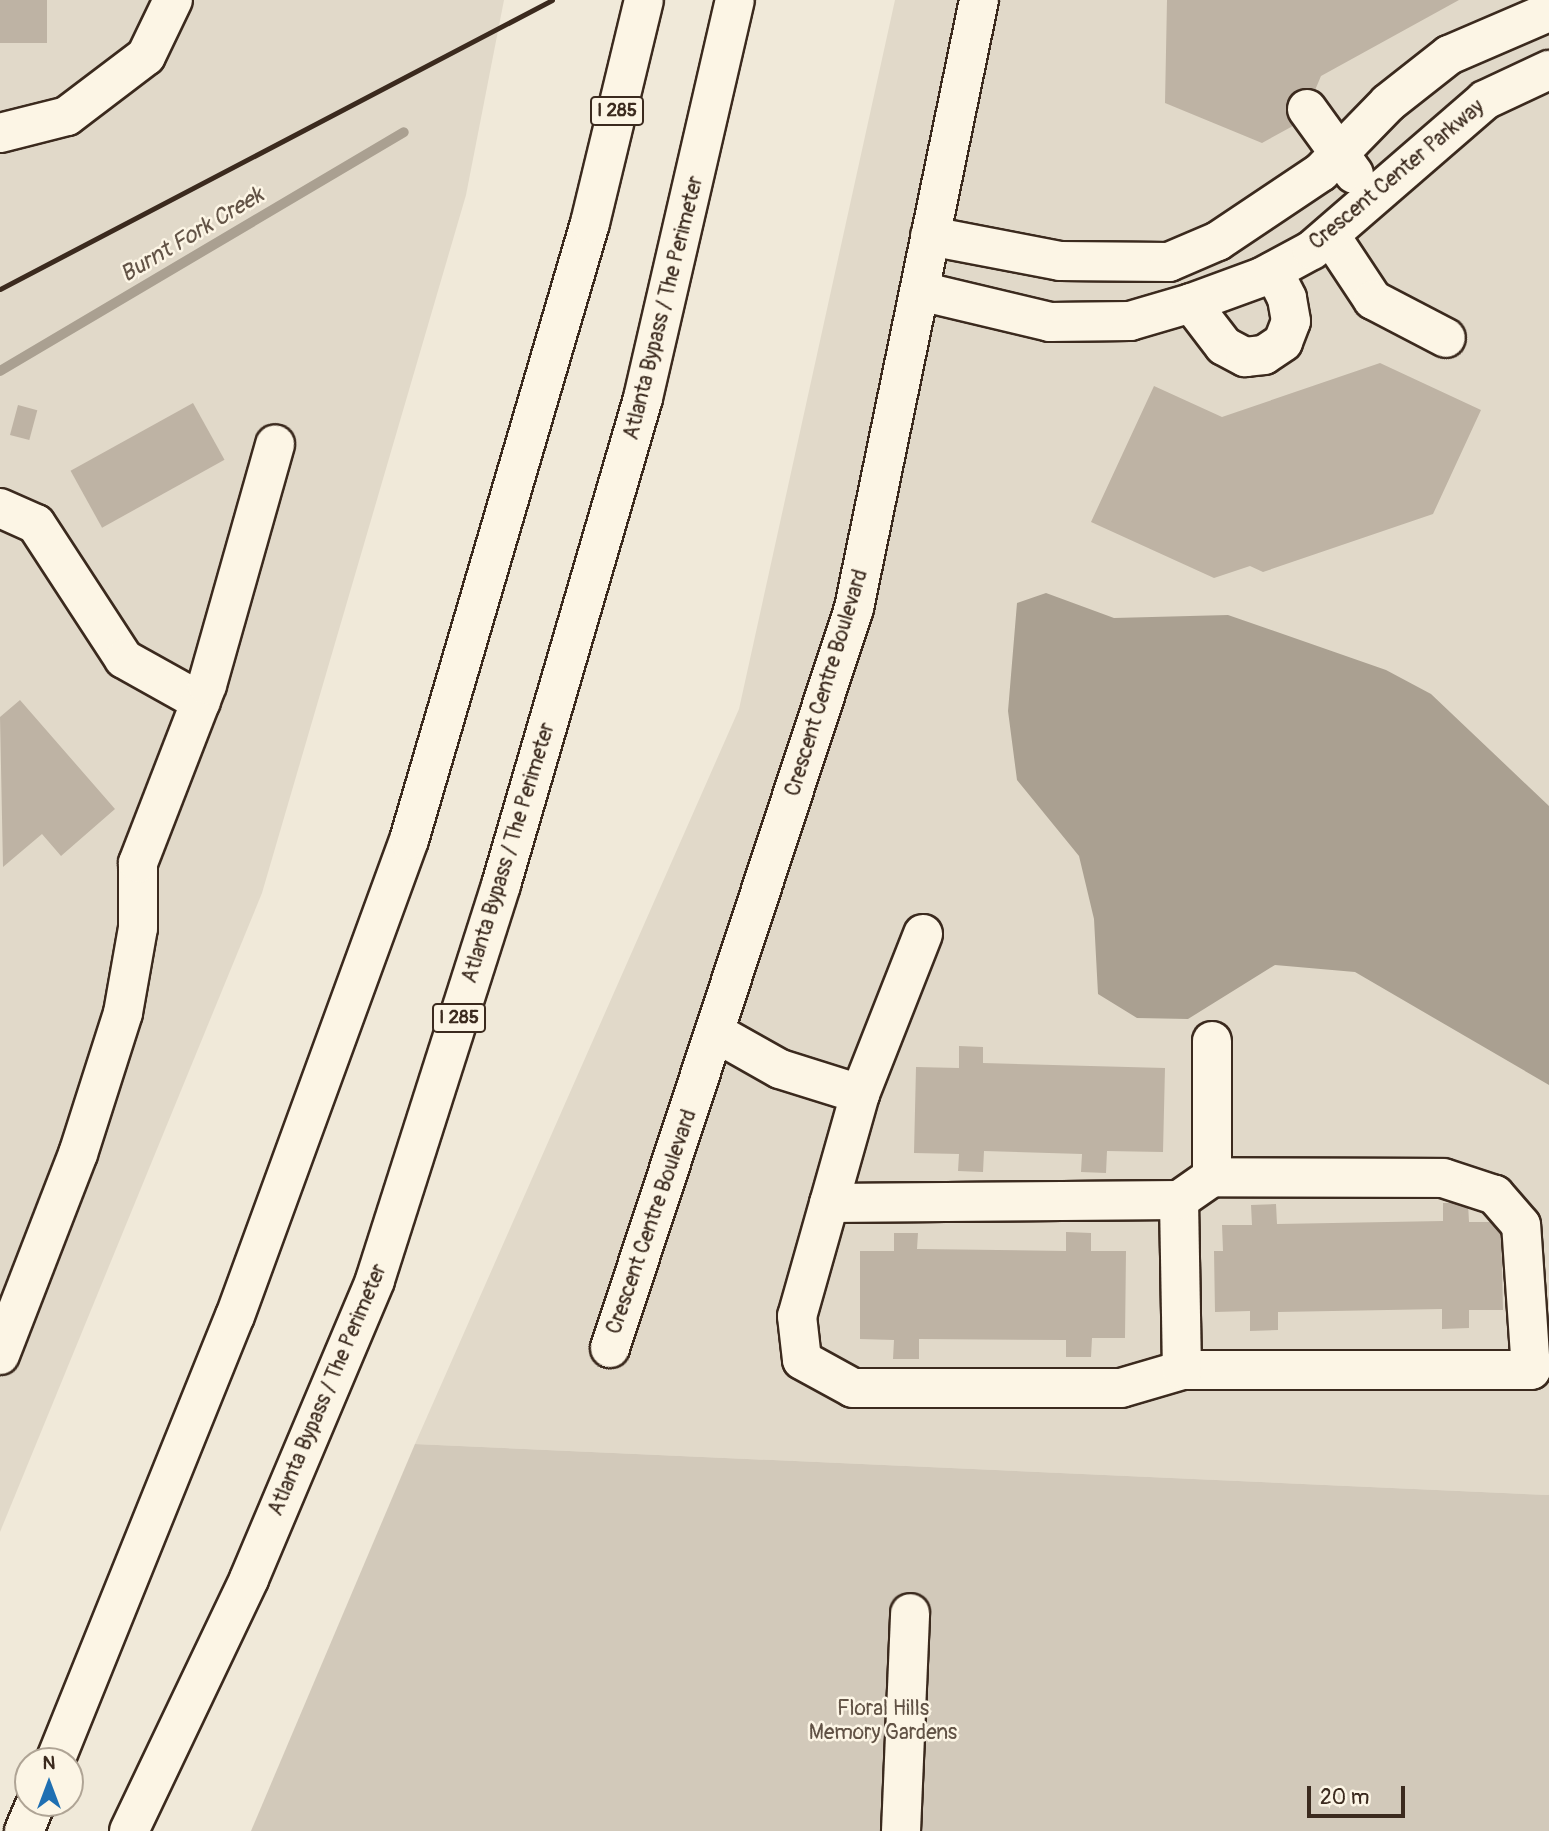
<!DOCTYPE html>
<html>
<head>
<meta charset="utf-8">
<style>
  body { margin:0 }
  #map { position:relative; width:1549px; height:1831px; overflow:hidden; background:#f0e9d9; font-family:Pangolin,sans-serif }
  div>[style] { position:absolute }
  .built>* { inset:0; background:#e1d9c9 }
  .green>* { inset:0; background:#d2c9ba }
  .water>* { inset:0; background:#aaa091 }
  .stream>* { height:10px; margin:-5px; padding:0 5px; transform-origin:5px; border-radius:5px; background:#aaa091 }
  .building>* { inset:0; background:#beb3a4; transform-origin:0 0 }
  .roads { filter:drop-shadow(2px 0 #3b2a1e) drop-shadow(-2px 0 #3b2a1e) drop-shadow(0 2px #3b2a1e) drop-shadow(0 -2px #3b2a1e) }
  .minor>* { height:38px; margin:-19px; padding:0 19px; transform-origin:19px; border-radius:19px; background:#fcf5e5 }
  .highway>* { height:38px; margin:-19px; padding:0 19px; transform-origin:19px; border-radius:19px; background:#fcf5e5 }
  .rail>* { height:5px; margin:-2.5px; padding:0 2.5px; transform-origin:2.5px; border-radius:2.5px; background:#3b2a1e }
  span { translate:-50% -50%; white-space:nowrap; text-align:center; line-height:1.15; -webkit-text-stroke:5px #fcf5e5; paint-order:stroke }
  .shield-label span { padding:2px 5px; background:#fcf5e5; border:2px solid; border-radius:5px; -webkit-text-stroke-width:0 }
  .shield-label { font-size:19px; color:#3b2a1e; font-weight:700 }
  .street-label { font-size:21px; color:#3b2a1e }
  .park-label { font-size:21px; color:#615245 }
  .water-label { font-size:23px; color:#625346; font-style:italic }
  .north { position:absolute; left:14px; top:1747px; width:70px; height:70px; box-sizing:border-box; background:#fcf5e5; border:2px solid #afa495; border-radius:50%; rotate:0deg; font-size:19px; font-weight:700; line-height:28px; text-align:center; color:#3b2a1e }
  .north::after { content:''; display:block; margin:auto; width:24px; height:32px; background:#1f6fb2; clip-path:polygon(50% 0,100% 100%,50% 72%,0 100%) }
  .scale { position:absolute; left:1307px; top:1786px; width:98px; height:32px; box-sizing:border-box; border:4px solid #3b2a1e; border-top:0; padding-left:9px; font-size:21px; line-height:24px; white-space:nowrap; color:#3b2a1e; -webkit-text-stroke:5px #fcf5e5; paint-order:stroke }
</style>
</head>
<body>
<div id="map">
  <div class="built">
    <i style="clip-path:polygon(0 0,504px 0,466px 195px,262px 893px,0 1532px)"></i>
    <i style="clip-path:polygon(895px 0,1549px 0,1549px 1495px,415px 1444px,739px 709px)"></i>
  </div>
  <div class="green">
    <i style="clip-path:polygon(415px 1444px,1549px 1495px,1549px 1831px,251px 1831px)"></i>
  </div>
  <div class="water">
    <i style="clip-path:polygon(1046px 593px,1114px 618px,1228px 615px,1386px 670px,1431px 694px,1549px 806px,1549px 1085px,1355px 972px,1275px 965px,1188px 1019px,1137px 1018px,1098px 994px,1094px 919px,1079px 856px,1017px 780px,1008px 711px,1017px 603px)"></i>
  </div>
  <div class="stream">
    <i style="left:0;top:371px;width:469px;rotate:-30.6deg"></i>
  </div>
  <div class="building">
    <i style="left:0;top:0;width:47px;height:43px"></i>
    <i style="clip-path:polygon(1167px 0,1459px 0,1321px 76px,1302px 121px,1262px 143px,1165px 103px)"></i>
    <i style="clip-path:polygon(1380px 363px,1481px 410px,1433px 514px,1263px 572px,1250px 566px,1214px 578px,1091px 522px,1154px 386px,1222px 417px)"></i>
    <i style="left:193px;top:403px;width:65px;height:140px;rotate:61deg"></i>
    <i style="left:18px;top:405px;width:20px;height:31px;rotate:15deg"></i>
    <i style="clip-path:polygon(20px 700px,115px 809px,61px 856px,42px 834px,3px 867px,0 717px)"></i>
    <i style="clip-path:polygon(959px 1046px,983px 1047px,983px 1063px,1165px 1068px,1163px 1152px,1107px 1151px,1106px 1173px,1081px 1172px,1082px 1154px,984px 1151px,983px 1172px,958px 1171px,959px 1154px,914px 1153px,916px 1067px,959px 1068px)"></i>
    <i style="clip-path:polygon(1443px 1203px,1468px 1203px,1469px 1222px,1501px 1222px,1503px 1310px,1469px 1310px,1469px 1328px,1442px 1329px,1442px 1309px,1278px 1312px,1278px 1330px,1250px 1331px,1250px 1311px,1215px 1312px,1214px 1251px,1223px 1251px,1222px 1225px,1252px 1225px,1251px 1205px,1276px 1204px,1277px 1224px,1443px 1221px)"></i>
    <i style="clip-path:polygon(1066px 1232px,1091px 1233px,1091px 1251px,1126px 1251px,1125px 1338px,1092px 1338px,1091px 1357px,1066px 1357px,1066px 1340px,919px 1339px,919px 1359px,893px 1359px,894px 1340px,860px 1339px,860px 1251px,894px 1251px,894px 1233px,918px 1233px,917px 1249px,1066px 1251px)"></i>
  </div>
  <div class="roads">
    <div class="minor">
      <i style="left:1307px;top:109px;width:80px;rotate:54.1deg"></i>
      <i style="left:0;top:133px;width:69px;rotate:-14.2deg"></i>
      <i style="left:67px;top:116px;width:99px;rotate:-37.2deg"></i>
      <i style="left:146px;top:56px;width:62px;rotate:-64.3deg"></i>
      <i style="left:1330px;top:235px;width:78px;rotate:56.5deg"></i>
      <i style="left:1373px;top:300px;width:82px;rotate:27.5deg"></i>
      <i style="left:930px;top:236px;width:132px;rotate:10.9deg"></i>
      <i style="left:1060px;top:261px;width:109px;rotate:0.5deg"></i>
      <i style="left:1169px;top:262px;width:53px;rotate:-23.2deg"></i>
      <i style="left:1218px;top:241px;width:124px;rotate:-33.8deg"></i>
      <i style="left:1321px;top:172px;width:96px;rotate:-45.8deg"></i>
      <i style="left:1388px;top:103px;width:78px;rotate:-38.2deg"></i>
      <i style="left:1449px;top:55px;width:109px;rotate:-23.3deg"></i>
      <i style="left:920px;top:291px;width:134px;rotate:13.4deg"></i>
      <i style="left:1050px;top:322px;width:80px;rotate:-0.7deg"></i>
      <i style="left:1130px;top:321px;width:64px;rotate:-16.4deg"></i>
      <i style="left:1191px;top:303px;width:76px;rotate:-20.1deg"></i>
      <i style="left:1262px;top:277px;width:57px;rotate:-28.4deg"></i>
      <i style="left:1312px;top:250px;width:229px;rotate:-40.9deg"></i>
      <i style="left:1485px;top:100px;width:71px;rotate:-25.1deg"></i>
      <i style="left:1191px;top:303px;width:54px;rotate:52.5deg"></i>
      <i style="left:1224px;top:346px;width:24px;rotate:28deg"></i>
      <i style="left:1245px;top:357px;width:19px;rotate:-6deg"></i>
      <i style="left:1264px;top:355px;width:23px;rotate:-34deg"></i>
      <i style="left:1283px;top:342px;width:22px;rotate:-69deg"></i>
      <i style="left:1291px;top:321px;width:23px;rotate:-100deg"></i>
      <i style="left:1287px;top:298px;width:30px;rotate:-117deg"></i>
      <i style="left:0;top:508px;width:39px;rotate:24deg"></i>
      <i style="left:36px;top:524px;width:161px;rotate:56.9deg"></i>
      <i style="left:124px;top:659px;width:88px;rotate:29.2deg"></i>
      <i style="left:716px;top:1033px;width:73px;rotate:29.4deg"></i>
      <i style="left:780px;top:1069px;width:84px;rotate:17.4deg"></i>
      <i style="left:860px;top:1094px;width:172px;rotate:-68.5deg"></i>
      <i style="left:860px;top:1094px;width:231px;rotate:105.8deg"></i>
      <i style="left:797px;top:1316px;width:44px;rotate:83.5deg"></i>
      <i style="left:802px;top:1360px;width:58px;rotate:28.8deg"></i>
      <i style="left:853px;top:1388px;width:268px"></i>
      <i style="left:1121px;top:1388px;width:64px;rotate:-16.4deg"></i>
      <i style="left:1182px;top:1370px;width:349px"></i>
      <i style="left:1531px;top:1370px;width:145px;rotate:-93.9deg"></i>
      <i style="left:1521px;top:1225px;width:40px;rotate:-131deg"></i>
      <i style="left:1495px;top:1195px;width:55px;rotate:-161.9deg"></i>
      <i style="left:1443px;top:1178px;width:231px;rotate:-179.8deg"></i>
      <i style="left:1212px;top:1177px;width:136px;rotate:-90deg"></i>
      <i style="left:1179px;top:1200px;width:170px;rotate:89deg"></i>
      <i style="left:829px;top:1203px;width:350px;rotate:-0.5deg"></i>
      <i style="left:1179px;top:1200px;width:40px;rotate:-34.9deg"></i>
      <i style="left:610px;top:1348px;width:779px;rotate:-71.75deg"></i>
      <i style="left:854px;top:608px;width:621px;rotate:-78.38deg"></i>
      <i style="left:0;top:1355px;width:216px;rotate:-68.8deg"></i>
      <i style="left:78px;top:1154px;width:148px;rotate:-72.3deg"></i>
      <i style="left:123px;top:1013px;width:86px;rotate:-80deg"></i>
      <i style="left:138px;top:928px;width:65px;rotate:-90deg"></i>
      <i style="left:138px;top:863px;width:191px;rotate:-68.8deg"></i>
      <i style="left:207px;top:685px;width:250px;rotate:-74.2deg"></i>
      <i style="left:901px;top:1831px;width:218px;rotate:-87.6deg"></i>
    </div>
    <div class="highway">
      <i style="left:55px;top:1761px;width:480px;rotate:-68deg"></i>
      <i style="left:235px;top:1316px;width:507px;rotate:-69.92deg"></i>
      <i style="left:409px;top:840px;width:643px;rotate:-73.65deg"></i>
      <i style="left:590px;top:223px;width:229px;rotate:-76.4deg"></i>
      <i style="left:24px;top:1831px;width:30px;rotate:-67deg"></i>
      <i style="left:129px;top:1831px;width:279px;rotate:-64.5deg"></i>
      <i style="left:249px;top:1579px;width:324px;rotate:-67.1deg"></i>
      <i style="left:375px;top:1280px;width:415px;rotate:-72.3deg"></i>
      <i style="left:501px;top:885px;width:507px;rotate:-73.74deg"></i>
      <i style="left:643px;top:398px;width:408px;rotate:-77deg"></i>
    </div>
  </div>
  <div class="rail">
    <i style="left:0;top:289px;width:623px;rotate:-27.63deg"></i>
  </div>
  <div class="shield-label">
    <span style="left:617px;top:111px">I 285</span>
    <span style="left:459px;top:1018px">I 285</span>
  </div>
  <div class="street-label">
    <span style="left:1397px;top:175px;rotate:-40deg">Crescent Center Parkway</span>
    <span style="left:664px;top:308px;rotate:-76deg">Atlanta Bypass / The Perimeter</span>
    <span style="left:827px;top:683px;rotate:-73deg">Crescent Centre Boulevard</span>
    <span style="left:509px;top:853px;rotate:-73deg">Atlanta Bypass / The Perimeter</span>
    <span style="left:652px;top:1222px;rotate:-71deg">Crescent Centre Boulevard</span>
    <span style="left:328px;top:1390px;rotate:-67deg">Atlanta Bypass / The Perimeter</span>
  </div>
  <div class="park-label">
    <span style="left:883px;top:1721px">Floral Hills<br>Memory Gardens</span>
  </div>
  <div class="water-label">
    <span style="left:192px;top:235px;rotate:-31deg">Burnt Fork Creek</span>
  </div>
  <div class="north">N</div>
  <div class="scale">20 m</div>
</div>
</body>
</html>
